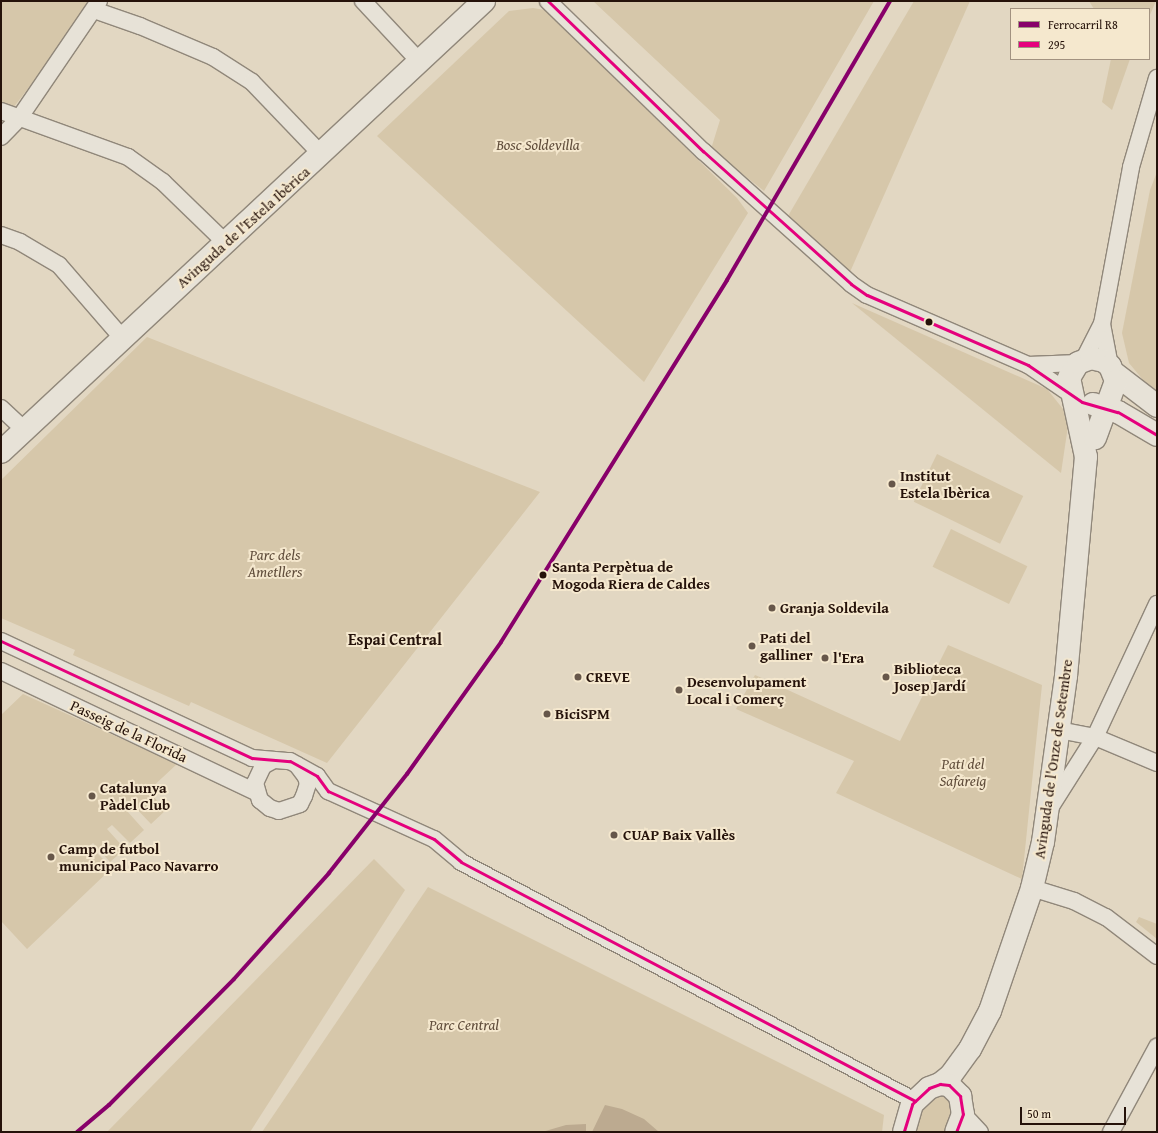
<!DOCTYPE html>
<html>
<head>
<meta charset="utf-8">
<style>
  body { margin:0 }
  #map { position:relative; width:1158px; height:1133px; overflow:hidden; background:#e2d7c2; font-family:"Gentium Book Plus",serif }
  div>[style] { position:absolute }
  .green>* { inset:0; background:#d6c7aa; transform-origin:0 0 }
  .water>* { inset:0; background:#bcaa90 }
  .roads { filter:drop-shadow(1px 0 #90877a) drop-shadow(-1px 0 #90877a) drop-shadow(0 1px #90877a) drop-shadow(0 -1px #90877a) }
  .street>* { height:16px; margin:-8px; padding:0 8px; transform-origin:8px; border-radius:8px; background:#e7e2d7 }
  .secondary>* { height:22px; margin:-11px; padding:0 11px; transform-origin:11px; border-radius:11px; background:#e7e2d7 }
  .bus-1>* { height:3px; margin:-1.5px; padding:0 1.5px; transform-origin:1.5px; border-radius:1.5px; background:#e5007d }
  .rail-1>* { height:4px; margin:-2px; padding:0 2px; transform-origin:2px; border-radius:2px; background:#88006a }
  .dots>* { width:11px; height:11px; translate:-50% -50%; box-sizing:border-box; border:2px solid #f5e8ce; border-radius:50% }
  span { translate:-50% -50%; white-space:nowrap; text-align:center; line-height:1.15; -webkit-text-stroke:4px #f5e8ce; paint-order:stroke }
  .park-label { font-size:15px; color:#604d3b; font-style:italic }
  .street-label { font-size:15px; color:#25120a }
  .poi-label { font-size:15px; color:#25120a; font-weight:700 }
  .left { translate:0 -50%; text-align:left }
  .stop-label { font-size:15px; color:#25120a; font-weight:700 }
  .neighbourhood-label { font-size:16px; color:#25120a; font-weight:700 }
  .frame { position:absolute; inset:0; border:2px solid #25120a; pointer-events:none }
  .legend { position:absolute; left:1010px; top:8px; width:140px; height:52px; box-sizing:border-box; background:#f5e8ce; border:1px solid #a29280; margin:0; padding:5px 7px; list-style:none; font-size:12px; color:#25120a }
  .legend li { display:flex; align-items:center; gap:8px; height:20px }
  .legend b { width:20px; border:1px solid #a29280 }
  .scale { position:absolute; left:1020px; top:1107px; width:106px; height:18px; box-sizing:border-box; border:2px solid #25120a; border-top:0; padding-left:5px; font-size:12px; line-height:14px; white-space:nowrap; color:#25120a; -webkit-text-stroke:3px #f5e8ce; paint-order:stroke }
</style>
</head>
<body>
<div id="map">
  <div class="green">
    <i style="clip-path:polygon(1px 1px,90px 1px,71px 33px,13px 108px,1px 104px)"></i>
    <i style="clip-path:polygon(593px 1px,874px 1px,764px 191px,711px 149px,720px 120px)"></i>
    <i style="clip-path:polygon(914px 1px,970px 1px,850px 272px,788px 216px)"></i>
    <i style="clip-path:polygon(1089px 1px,1156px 1px,1149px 17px,1149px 9px,1094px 9px)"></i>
    <i style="clip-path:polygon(533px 8px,545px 10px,737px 198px,748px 213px,644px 382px,377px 136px,509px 11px)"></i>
    <i style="clip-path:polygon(1111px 59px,1130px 59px,1112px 110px,1102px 102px)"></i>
    <i style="clip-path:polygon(1157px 172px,1157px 392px,1148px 386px,1129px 363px,1122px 333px,1150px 190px)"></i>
    <i style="clip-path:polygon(852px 303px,1047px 389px,1063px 409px,1068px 426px,1061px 473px)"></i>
    <i style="clip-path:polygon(147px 337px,540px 492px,327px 763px,191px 702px,189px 706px,73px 655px,75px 650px,1px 618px,1px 480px)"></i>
    <i style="left:937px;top:454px;width:96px;height:53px;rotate:26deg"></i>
    <i style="left:951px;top:529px;width:85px;height:42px;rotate:26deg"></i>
    <i style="clip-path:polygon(948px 645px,1042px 685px,1022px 879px,836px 793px,854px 761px,736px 709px,755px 675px,900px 741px)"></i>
    <i style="clip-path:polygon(23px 694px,177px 764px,148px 791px,166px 810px,151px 824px,133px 805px,127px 811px,144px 830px,130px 843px,112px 825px,107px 829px,125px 849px,110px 862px,93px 843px,90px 846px,112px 868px,27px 949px,1px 921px,1px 715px)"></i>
    <i style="clip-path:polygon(374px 859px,405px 890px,250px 1132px,107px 1132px)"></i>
    <i style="clip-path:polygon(428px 887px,884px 1115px,882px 1132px,262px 1132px)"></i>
    <i style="clip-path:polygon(1139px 917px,1157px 924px,1157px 939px,1136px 922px)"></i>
    <i style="clip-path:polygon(946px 1091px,956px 1110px,947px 1132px,911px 1132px,923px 1101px)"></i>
  </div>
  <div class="water">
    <i style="clip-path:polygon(605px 1105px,622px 1109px,644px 1119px,659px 1132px,592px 1132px)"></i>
    <i style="clip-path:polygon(586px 1124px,586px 1132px,542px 1132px,566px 1125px)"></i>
  </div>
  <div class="roads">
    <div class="street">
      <i style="left:363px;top:1px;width:82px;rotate:47deg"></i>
      <i style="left:548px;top:1px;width:216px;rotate:44.1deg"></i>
      <i style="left:703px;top:151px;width:199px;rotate:41.9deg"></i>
      <i style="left:851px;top:284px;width:19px;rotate:35deg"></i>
      <i style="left:867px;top:295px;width:176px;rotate:23.5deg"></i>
      <i style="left:1028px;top:365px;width:57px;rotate:34.2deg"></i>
      <i style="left:94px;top:10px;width:49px;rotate:19.2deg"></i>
      <i style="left:140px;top:26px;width:79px;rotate:23deg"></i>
      <i style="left:213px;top:57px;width:46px;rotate:32.7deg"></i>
      <i style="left:252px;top:82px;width:101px;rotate:46.2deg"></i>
      <i style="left:1px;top:111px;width:135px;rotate:19.9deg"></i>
      <i style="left:128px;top:157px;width:43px;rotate:35.5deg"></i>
      <i style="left:163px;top:182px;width:86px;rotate:44.1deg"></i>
      <i style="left:1px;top:137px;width:28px;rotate:-46deg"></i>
      <i style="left:20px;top:117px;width:140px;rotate:-55.7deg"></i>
      <i style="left:1px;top:235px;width:20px;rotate:20deg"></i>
      <i style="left:20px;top:242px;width:45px;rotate:30.5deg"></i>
      <i style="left:59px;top:265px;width:98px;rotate:49.1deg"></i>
      <i style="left:1102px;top:324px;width:43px;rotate:79.2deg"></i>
      <i style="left:1084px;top:359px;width:39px;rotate:-63deg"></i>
      <i style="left:1102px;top:324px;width:160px;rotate:-79.5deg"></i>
      <i style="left:1131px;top:167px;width:93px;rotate:-73.7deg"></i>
      <i style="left:1028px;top:365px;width:50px;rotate:-2.3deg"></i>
      <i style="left:1px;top:408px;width:33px;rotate:43deg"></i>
      <i style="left:1px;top:641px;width:277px;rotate:25deg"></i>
      <i style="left:252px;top:758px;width:38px;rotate:5deg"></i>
      <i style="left:290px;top:761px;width:31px;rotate:29deg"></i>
      <i style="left:317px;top:776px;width:19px;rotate:54deg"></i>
      <i style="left:328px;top:791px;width:116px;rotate:24.4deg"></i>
      <i style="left:434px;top:839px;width:35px;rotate:40deg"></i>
      <i style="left:461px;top:862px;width:513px;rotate:27.76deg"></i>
      <i style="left:1px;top:671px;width:282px;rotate:25.4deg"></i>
      <i style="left:1059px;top:730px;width:37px;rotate:11deg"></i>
      <i style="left:1095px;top:737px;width:67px;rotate:22.8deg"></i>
      <i style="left:272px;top:761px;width:10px;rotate:151deg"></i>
      <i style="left:263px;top:766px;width:19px;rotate:115deg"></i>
      <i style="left:255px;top:783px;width:18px;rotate:74deg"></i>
      <i style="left:260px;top:800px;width:13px;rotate:39deg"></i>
      <i style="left:270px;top:808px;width:9px;rotate:18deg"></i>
      <i style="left:279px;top:811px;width:22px;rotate:-18deg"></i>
      <i style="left:300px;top:804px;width:9px;rotate:-63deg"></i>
      <i style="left:304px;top:796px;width:13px;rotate:-72deg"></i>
      <i style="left:308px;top:784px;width:7px;rotate:-106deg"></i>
      <i style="left:306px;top:777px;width:15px;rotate:-127deg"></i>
      <i style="left:1050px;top:808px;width:84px;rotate:-57.6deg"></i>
      <i style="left:1095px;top:737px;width:147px;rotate:-65deg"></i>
      <i style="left:1032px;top:888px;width:44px;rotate:17.2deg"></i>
      <i style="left:1074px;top:901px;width:36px;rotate:27deg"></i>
      <i style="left:1106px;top:917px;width:64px;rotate:37.4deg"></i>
      <i style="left:963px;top:1114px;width:25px;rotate:47deg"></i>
      <i style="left:1111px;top:1132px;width:97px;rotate:-61.6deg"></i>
    </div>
    <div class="secondary">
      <i style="left:1114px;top:373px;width:54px;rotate:37.5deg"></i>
      <i style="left:1093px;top:404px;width:26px;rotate:18deg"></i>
      <i style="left:1118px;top:412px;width:45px;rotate:30.5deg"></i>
      <i style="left:1px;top:452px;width:661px;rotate:-43.04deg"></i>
      <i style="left:940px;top:1084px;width:14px;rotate:-39deg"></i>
      <i style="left:951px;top:1075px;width:32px;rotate:-54deg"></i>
      <i style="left:970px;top:1049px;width:43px;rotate:-62.2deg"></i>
      <i style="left:990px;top:1011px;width:130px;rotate:-71.1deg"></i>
      <i style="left:1032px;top:888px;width:47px;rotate:-76.6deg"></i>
      <i style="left:1043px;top:842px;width:168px;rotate:-82.1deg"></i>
      <i style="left:1066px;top:676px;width:220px;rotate:-84.8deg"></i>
      <i style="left:1086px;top:457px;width:81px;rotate:-102.1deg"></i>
      <i style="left:1069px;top:378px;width:17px;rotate:-59deg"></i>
      <i style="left:1078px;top:363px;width:14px;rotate:-21deg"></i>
      <i style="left:1091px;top:358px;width:13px;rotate:13deg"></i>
      <i style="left:1104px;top:361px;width:8px;rotate:40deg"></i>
      <i style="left:1110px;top:366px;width:16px;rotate:68deg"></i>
      <i style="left:1116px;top:381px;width:61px;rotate:110.2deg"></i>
      <i style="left:904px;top:1132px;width:29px;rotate:-74deg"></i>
      <i style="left:912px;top:1104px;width:23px;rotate:-43deg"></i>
      <i style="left:929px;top:1088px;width:12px;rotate:-20deg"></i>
      <i style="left:940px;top:1084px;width:9px;rotate:6deg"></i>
      <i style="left:949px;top:1085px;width:16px;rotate:45deg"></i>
      <i style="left:960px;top:1096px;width:18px;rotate:81deg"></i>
      <i style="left:963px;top:1114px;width:19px;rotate:111deg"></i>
    </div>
  </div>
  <div class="bus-1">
    <i style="left:548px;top:1px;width:216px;rotate:44.1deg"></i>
    <i style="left:703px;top:151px;width:199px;rotate:41.9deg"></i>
    <i style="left:851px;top:284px;width:19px;rotate:35deg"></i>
    <i style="left:867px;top:295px;width:176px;rotate:23.5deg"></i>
    <i style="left:1028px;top:365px;width:65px;rotate:34.4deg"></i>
    <i style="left:1082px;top:402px;width:37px;rotate:16deg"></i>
    <i style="left:1118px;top:412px;width:45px;rotate:30.5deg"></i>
    <i style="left:1px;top:641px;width:277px;rotate:25deg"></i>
    <i style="left:252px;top:758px;width:38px;rotate:5deg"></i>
    <i style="left:290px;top:761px;width:31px;rotate:29deg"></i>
    <i style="left:317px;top:776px;width:19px;rotate:54deg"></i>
    <i style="left:328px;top:791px;width:116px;rotate:24.4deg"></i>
    <i style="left:434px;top:839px;width:35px;rotate:40deg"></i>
    <i style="left:461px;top:862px;width:513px;rotate:27.76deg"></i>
    <i style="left:904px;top:1131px;width:28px;rotate:-73deg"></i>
    <i style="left:912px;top:1104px;width:23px;rotate:-43deg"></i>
    <i style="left:929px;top:1088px;width:12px;rotate:-20deg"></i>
    <i style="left:940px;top:1084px;width:9px;rotate:6deg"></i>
    <i style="left:949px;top:1085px;width:16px;rotate:45deg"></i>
    <i style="left:960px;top:1096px;width:18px;rotate:81deg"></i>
    <i style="left:963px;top:1114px;width:19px;rotate:111deg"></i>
  </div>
  <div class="rail-1">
    <i style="left:77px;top:1132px;width:42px;rotate:-40.2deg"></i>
    <i style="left:109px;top:1105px;width:177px;rotate:-45.2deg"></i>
    <i style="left:234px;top:979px;width:142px;rotate:-48.1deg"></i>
    <i style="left:329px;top:873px;width:126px;rotate:-51.8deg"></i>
    <i style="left:407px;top:774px;width:162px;rotate:-54.5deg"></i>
    <i style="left:501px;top:642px;width:427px;rotate:-58deg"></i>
    <i style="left:727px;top:280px;width:323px;rotate:-59.7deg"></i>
  </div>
  <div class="dots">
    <i style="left:929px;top:322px;background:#25120a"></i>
    <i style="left:892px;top:484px;background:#67574a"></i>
    <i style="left:543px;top:575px;background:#25120a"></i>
    <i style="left:772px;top:608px;background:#67574a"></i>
    <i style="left:752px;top:646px;background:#67574a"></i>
    <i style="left:825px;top:658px;background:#67574a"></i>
    <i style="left:578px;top:677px;background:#67574a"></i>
    <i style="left:886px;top:677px;background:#67574a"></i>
    <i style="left:679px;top:690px;background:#67574a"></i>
    <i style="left:547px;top:714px;background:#67574a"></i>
    <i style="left:92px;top:796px;background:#67574a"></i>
    <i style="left:614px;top:835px;background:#67574a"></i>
    <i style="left:51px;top:857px;background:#67574a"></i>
  </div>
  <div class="park-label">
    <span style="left:538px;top:145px">Bosc Soldevilla</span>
    <span style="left:275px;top:563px">Parc dels<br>Ametllers</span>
    <span style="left:963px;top:772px">Pati del<br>Safareig</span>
    <span style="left:464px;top:1025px">Parc Central</span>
  </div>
  <div class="street-label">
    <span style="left:243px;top:227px;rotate:-42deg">Avinguda de l'Estela Ibèrica</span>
    <span style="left:129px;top:731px;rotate:25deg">Passeig de la Florida</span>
    <span style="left:1053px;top:759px;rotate:-82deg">Avinguda de l'Onze de Setembre</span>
  </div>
  <div class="poi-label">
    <span class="left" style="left:900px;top:484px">Institut<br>Estela Ibèrica</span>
    <span class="left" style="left:780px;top:608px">Granja Soldevila</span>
    <span class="left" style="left:760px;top:646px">Pati del<br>galliner</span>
    <span class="left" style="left:833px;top:658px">l'Era</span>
    <span class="left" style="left:894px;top:677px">Biblioteca<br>Josep Jardí</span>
    <span class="left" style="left:586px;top:677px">CREVE</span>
    <span class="left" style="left:687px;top:690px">Desenvolupament<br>Local i Comerç</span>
    <span class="left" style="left:555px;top:714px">BiciSPM</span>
    <span class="left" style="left:100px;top:796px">Catalunya<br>Pàdel Club</span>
    <span class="left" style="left:623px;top:835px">CUAP Baix Vallès</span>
    <span class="left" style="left:59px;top:857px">Camp de futbol<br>municipal Paco Navarro</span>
  </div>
  <div class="stop-label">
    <span class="left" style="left:552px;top:575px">Santa Perpètua de<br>Mogoda Riera de Caldes</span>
  </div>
  <div class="neighbourhood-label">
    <span style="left:395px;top:639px">Espai Central</span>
  </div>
  <div class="frame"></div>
  <ul class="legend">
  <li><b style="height:5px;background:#88006a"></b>Ferrocarril R8</li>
  <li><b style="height:5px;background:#e5007d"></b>295</li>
  </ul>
  <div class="scale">50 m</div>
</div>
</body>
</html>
